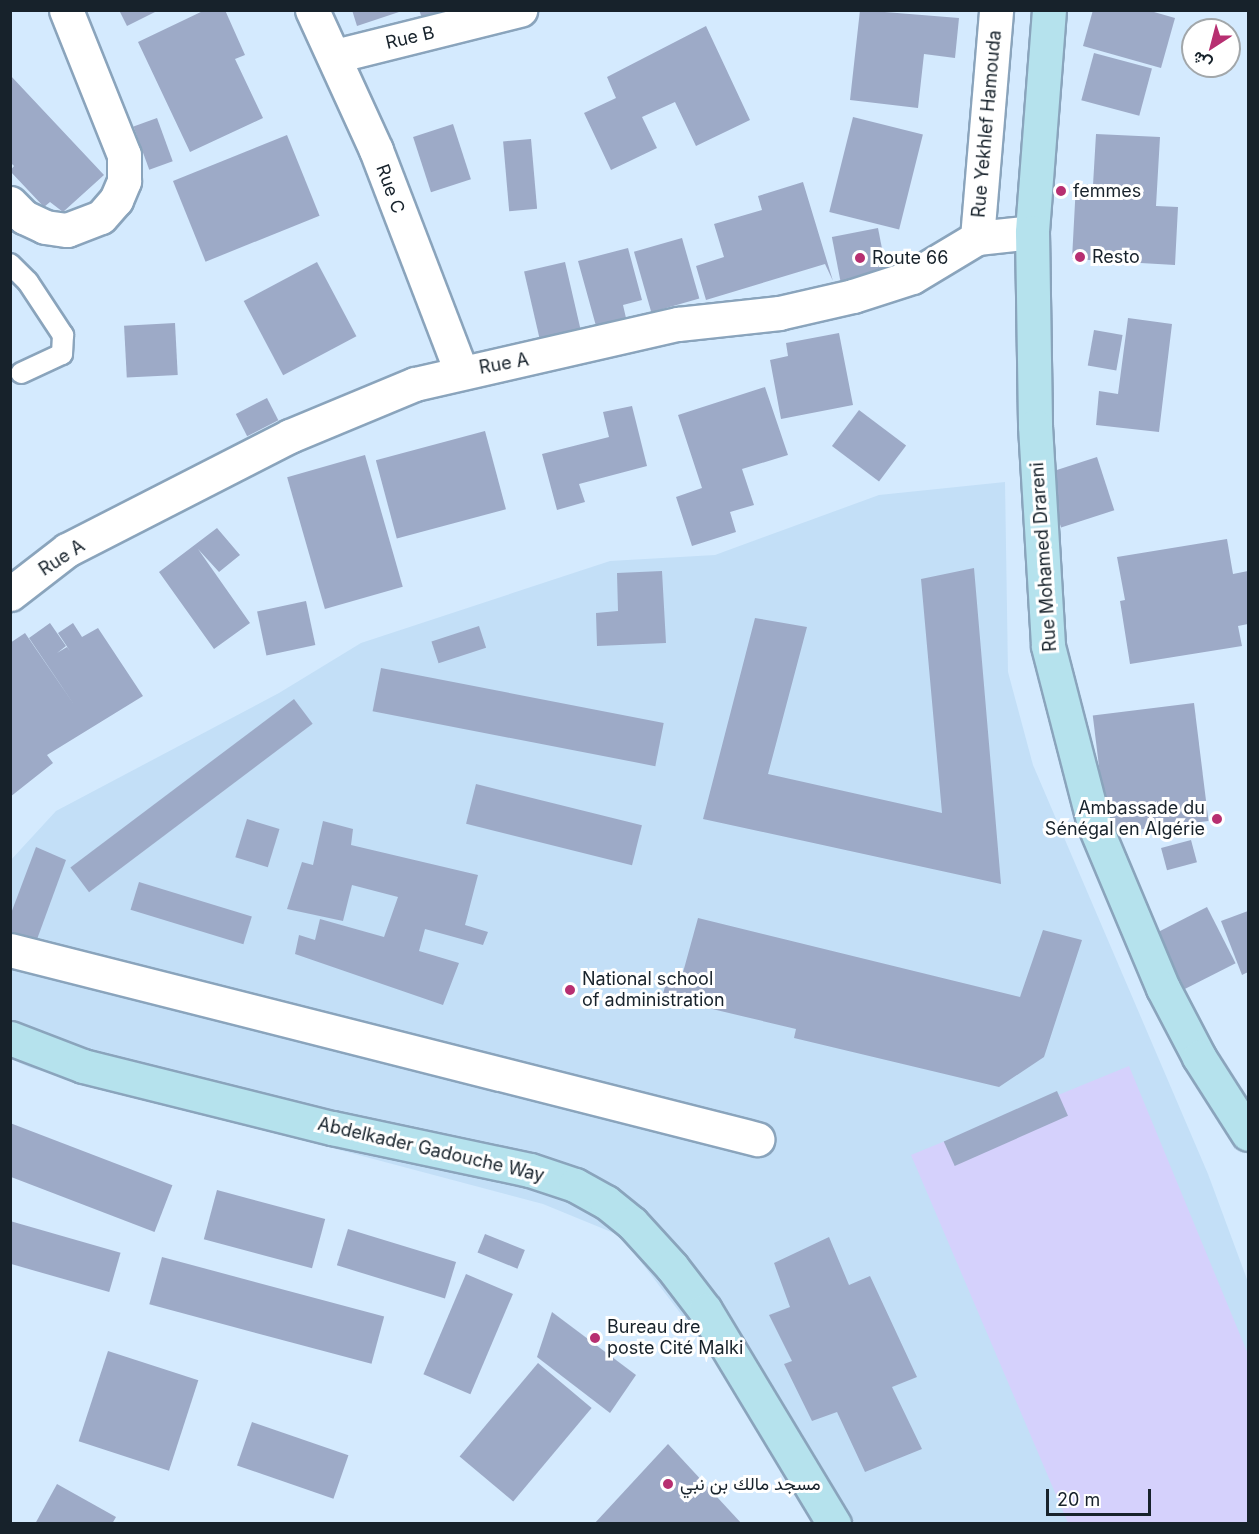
<!DOCTYPE html>
<html>
<head>
<meta charset="utf-8">
<style>
  body { margin:0 }
  #map { position:relative; width:1259px; height:1534px; overflow:hidden; background:#d4eafe; font-family:Inter,Vazirmatn,sans-serif }
  div>[style] { position:absolute }
  .built>* { inset:0; background:#c3dff7 }
  .green>* { inset:0; background:#d5d1fc }
  .building>* { inset:0; background:#9daac7; transform-origin:0 0 }
  .roads { filter:drop-shadow(2px 0 #8aa4bc) drop-shadow(-2px 0 #8aa4bc) drop-shadow(0 2px #8aa4bc) drop-shadow(0 -2px #8aa4bc) }
  .lane>* { height:20px; margin:-10px; padding:0 10px; transform-origin:10px; border-radius:10px; background:#fff }
  .street>* { height:33px; margin:-16.5px; padding:0 16.5px; transform-origin:16.5px; border-radius:16.5px; background:#fff }
  .secondary>* { height:33px; margin:-16.5px; padding:0 16.5px; transform-origin:16.5px; border-radius:16.5px; background:#b5e2ed }
  .dots>* { width:16px; height:16px; translate:-50% -50%; box-sizing:border-box; border:3px solid #fff; border-radius:50% }
  span { translate:-50% -50%; white-space:nowrap; text-align:center; line-height:1.15; -webkit-text-stroke:6px #fff; paint-order:stroke }
  .street-label { font-size:18px; color:#17222b }
  .poi-label { font-size:18px; color:#17222b }
  .left { translate:0 -50%; text-align:left }
  .right { translate:-100% -50%; text-align:right }
  .frame { position:absolute; inset:0; border:12px solid #17222b; pointer-events:none }
  .north { position:absolute; left:1181px; top:18px; width:60px; height:60px; box-sizing:border-box; background:#fff; border:2px solid #a2a7aa; border-radius:50%; rotate:216deg; font-size:16px; font-weight:700; line-height:24px; text-align:center; color:#17222b }
  .north::after { content:''; display:block; margin:auto; width:21px; height:27px; background:#b72f71; clip-path:polygon(50% 0,100% 100%,50% 72%,0 100%) }
  .scale { position:absolute; left:1046px; top:1489px; width:105px; height:27px; box-sizing:border-box; border:3px solid #17222b; border-top:0; padding-left:8px; font-size:18px; line-height:21px; white-space:nowrap; color:#17222b; -webkit-text-stroke:4px #fff; paint-order:stroke }
</style>
</head>
<body>
<div id="map">
  <div class="built">
    <i style="clip-path:polygon(1005px 482px,1008px 672px,1033px 765px,1208px 1174px,1248px 1282px,1248px 1523px,842px 1523px,621px 1236px,543px 1204px,31px 1068px,11px 1059px,10px 861px,56px 811px,279px 693px,361px 643px,610px 561px,715px 555px,879px 495px)"></i>
  </div>
  <div class="green">
    <i style="clip-path:polygon(1129px 1066px,1248px 1354px,1248px 1523px,1068px 1523px,911px 1155px)"></i>
  </div>
  <div class="building">
    <i style="clip-path:polygon(119px 10px,159px 10px,127px 26px)"></i>
    <i style="clip-path:polygon(205px 10px,225px 10px,245px 55px,235px 59px,263px 118px,190px 152px,138px 42px)"></i>
    <i style="clip-path:polygon(352px 10px,402px 10px,402px 11px,357px 26px)"></i>
    <i style="clip-path:polygon(419px 10px,443px 10px,443px 11px,422px 18px)"></i>
    <i style="clip-path:polygon(860px 10px,959px 18px,955px 58px,924px 54px,918px 108px,850px 100px)"></i>
    <i style="clip-path:polygon(1093px 10px,1147px 10px,1175px 18px,1161px 68px,1083px 46px)"></i>
    <i style="clip-path:polygon(706px 26px,750px 120px,696px 146px,675px 102px,642px 117px,657px 148px,611px 170px,584px 113px,616px 98px,607px 77px)"></i>
    <i style="left:1094px;top:53px;width:60px;height:49px;rotate:15deg"></i>
    <i style="clip-path:polygon(10px 75px,104px 175px,63px 212px,50px 202px,44px 207px,10px 171px,14px 166px,10px 162px)"></i>
    <i style="left:853px;top:117px;width:72px;height:98px;rotate:14deg"></i>
    <i style="left:157px;top:118px;width:46px;height:25px;rotate:70deg"></i>
    <i style="left:453px;top:124px;width:58px;height:42px;rotate:72deg"></i>
    <i style="clip-path:polygon(1096px 134px,1160px 137px,1156px 206px,1178px 207px,1175px 265px,1072px 259px,1076px 184px,1093px 185px)"></i>
    <i style="left:287px;top:135px;width:87px;height:123px;rotate:68deg"></i>
    <i style="left:531px;top:139px;width:70px;height:28px;rotate:85deg"></i>
    <i style="clip-path:polygon(803px 182px,833px 281px,825px 264px,706px 300px,696px 266px,724px 257px,714px 224px,762px 210px,758px 196px)"></i>
    <i style="left:878px;top:228px;width:51px;height:47px;rotate:79deg"></i>
    <i style="left:682px;top:238px;width:63px;height:50px;rotate:74deg"></i>
    <i style="clip-path:polygon(628px 248px,642px 300px,623px 305px,626px 318px,596px 326px,578px 261px)"></i>
    <i style="left:317px;top:262px;width:84px;height:83px;rotate:62deg"></i>
    <i style="left:565px;top:262px;width:82px;height:42px;rotate:77deg"></i>
    <i style="clip-path:polygon(1128px 318px,1172px 324px,1159px 432px,1096px 425px,1099px 391px,1118px 394px)"></i>
    <i style="left:175px;top:323px;width:52px;height:51px;rotate:87deg"></i>
    <i style="left:1094px;top:330px;width:29px;height:36px;rotate:10deg"></i>
    <i style="clip-path:polygon(839px 333px,853px 405px,781px 419px,770px 360px,788px 356px,786px 343px)"></i>
    <i style="clip-path:polygon(765px 387px,788px 455px,742px 469px,754px 505px,730px 512px,736px 532px,692px 546px,676px 497px,702px 488px,678px 415px)"></i>
    <i style="left:267px;top:398px;width:25px;height:35px;rotate:63deg"></i>
    <i style="clip-path:polygon(632px 406px,647px 466px,579px 484px,585px 502px,557px 510px,542px 454px,609px 437px,603px 412px)"></i>
    <i style="left:859px;top:410px;width:59px;height:45px;rotate:37deg"></i>
    <i style="left:485px;top:431px;width:81px;height:113px;rotate:75deg"></i>
    <i style="left:365px;top:455px;width:137px;height:81px;rotate:74deg"></i>
    <i style="left:1097px;top:457px;width:56px;height:56px;rotate:72deg"></i>
    <i style="clip-path:polygon(217px 528px,240px 555px,219px 572px,198px 549px,250px 623px,214px 649px,159px 572px)"></i>
    <i style="clip-path:polygon(1227px 539px,1233px 574px,1248px 571px,1248px 624px,1238px 626px,1242px 646px,1130px 664px,1120px 601px,1125px 600px,1117px 557px)"></i>
    <i style="clip-path:polygon(974px 568px,1001px 884px,703px 819px,755px 618px,807px 627px,768px 774px,942px 813px,921px 579px)"></i>
    <i style="clip-path:polygon(662px 571px,666px 643px,597px 646px,596px 613px,618px 611px,617px 573px)"></i>
    <i style="left:306px;top:601px;width:45px;height:50px;rotate:78deg"></i>
    <i style="clip-path:polygon(50px 623px,66px 646px,57px 653px,67px 647px,70px 651px,58px 633px,73px 623px,82px 637px,98px 628px,143px 696px,47px 755px,53px 763px,10px 797px,10px 643px,25px 633px,75px 706px,29px 638px)"></i>
    <i style="left:479px;top:626px;width:23px;height:50px;rotate:72deg"></i>
    <i style="left:381px;top:668px;width:288px;height:44px;rotate:11deg"></i>
    <i style="left:294px;top:699px;width:31px;height:280px;rotate:53deg"></i>
    <i style="left:1194px;top:703px;width:119px;height:102px;rotate:83deg"></i>
    <i style="left:476px;top:784px;width:171px;height:41px;rotate:14deg"></i>
    <i style="left:247px;top:819px;width:34px;height:40px;rotate:17deg"></i>
    <i style="clip-path:polygon(323px 821px,353px 829px,351px 845px,478px 875px,465px 925px,488px 932px,483px 945px,425px 929px,419px 951px,459px 963px,443px 1005px,295px 954px,299px 935px,315px 940px,320px 919px,384px 937px,398px 897px,352px 885px,343px 921px,287px 909px,302px 862px,313px 865px)"></i>
    <i style="left:1191px;top:840px;width:23px;height:31px;rotate:75deg"></i>
    <i style="clip-path:polygon(36px 847px,66px 860px,32px 953px,10px 945px,10px 916px)"></i>
    <i style="left:139px;top:882px;width:118px;height:29px;rotate:17deg"></i>
    <i style="left:1207px;top:907px;width:63px;height:57px;rotate:63deg"></i>
    <i style="clip-path:polygon(1248px 911px,1248px 972px,1242px 975px,1221px 921px)"></i>
    <i style="clip-path:polygon(698px 918px,1020px 997px,1043px 930px,1082px 940px,1044px 1057px,999px 1087px,794px 1038px,796px 1029px,662px 997px,669px 973px,682px 976px)"></i>
    <i style="left:1057px;top:1091px;width:27px;height:124px;rotate:66deg"></i>
    <i style="left:10px;top:1123px;width:174px;height:50px;rotate:21deg"></i>
    <i style="left:217px;top:1190px;width:112px;height:51px;rotate:15deg"></i>
    <i style="left:10px;top:1221px;width:115px;height:41px;rotate:16deg"></i>
    <i style="left:348px;top:1229px;width:113px;height:38px;rotate:17deg"></i>
    <i style="left:485px;top:1234px;width:43px;height:20px;rotate:22deg"></i>
    <i style="clip-path:polygon(829px 1237px,849px 1285px,870px 1276px,917px 1377px,892px 1387px,922px 1449px,865px 1472px,837px 1412px,812px 1421px,784px 1364px,792px 1361px,769px 1315px,790px 1307px,774px 1263px)"></i>
    <i style="left:162px;top:1257px;width:230px;height:49px;rotate:15deg"></i>
    <i style="left:466px;top:1274px;width:51px;height:109px;rotate:23deg"></i>
    <i style="clip-path:polygon(552px 1312px,636px 1375px,610px 1413px,537px 1357px)"></i>
    <i style="left:108px;top:1351px;width:95px;height:95px;rotate:18deg"></i>
    <i style="left:538px;top:1363px;width:70px;height:122px;rotate:40deg"></i>
    <i style="left:252px;top:1422px;width:102px;height:46px;rotate:19deg"></i>
    <i style="clip-path:polygon(668px 1444px,742px 1524px,594px 1524px)"></i>
    <i style="clip-path:polygon(57px 1484px,116px 1517px,112px 1524px,35px 1524px)"></i>
  </div>
  <div class="roads">
    <div class="lane">
      <i style="left:10px;top:264px;width:25px;rotate:45deg"></i>
      <i style="left:28px;top:282px;width:64px;rotate:56.6deg"></i>
      <i style="left:63px;top:335px;width:19px;rotate:93deg"></i>
      <i style="left:62px;top:354px;width:45px;rotate:155.1deg"></i>
    </div>
    <div class="street">
      <i style="left:312px;top:10px;width:154px;rotate:65.4deg"></i>
      <i style="left:376px;top:150px;width:238px;rotate:69deg"></i>
      <i style="left:335px;top:56px;width:191px;rotate:-14deg"></i>
      <i style="left:10px;top:203px;width:20px;rotate:45deg"></i>
      <i style="left:24px;top:217px;width:23px;rotate:25deg"></i>
      <i style="left:45px;top:227px;width:22px;rotate:8deg"></i>
      <i style="left:67px;top:230px;width:36px;rotate:-21deg"></i>
      <i style="left:101px;top:217px;width:23px;rotate:-49deg"></i>
      <i style="left:116px;top:200px;width:21px;rotate:-67deg"></i>
      <i style="left:124px;top:181px;width:26px;rotate:-90deg"></i>
      <i style="left:124px;top:155px;width:156px;rotate:-111.8deg"></i>
      <i style="left:977px;top:238px;width:229px;rotate:-85.2deg"></i>
      <i style="left:10px;top:594px;width:72px;rotate:-37.7deg"></i>
      <i style="left:67px;top:550px;width:250px;rotate:-27.1deg"></i>
      <i style="left:290px;top:436px;width:135px;rotate:-22.6deg"></i>
      <i style="left:415px;top:384px;width:270px;rotate:-12.9deg"></i>
      <i style="left:678px;top:324px;width:102px;rotate:-6.2deg"></i>
      <i style="left:779px;top:313px;width:76px;rotate:-12.9deg"></i>
      <i style="left:853px;top:296px;width:62px;rotate:-17.9deg"></i>
      <i style="left:912px;top:277px;width:76px;rotate:-31deg"></i>
      <i style="left:977px;top:238px;width:55px;rotate:-6.2deg"></i>
      <i style="left:10px;top:950px;width:771px;rotate:14.2deg"></i>
    </div>
    <div class="secondary">
      <i style="left:1049px;top:10px;width:223px;rotate:94.4deg"></i>
      <i style="left:1032px;top:232px;width:194px;rotate:89.1deg"></i>
      <i style="left:1035px;top:426px;width:220px;rotate:86.6deg"></i>
      <i style="left:1048px;top:646px;width:184px;rotate:75.5deg"></i>
      <i style="left:1094px;top:824px;width:178px;rotate:67.2deg"></i>
      <i style="left:1163px;top:988px;width:78px;rotate:62.4deg"></i>
      <i style="left:1199px;top:1057px;width:91px;rotate:57.5deg"></i>
      <i style="left:10px;top:1038px;width:78px;rotate:21deg"></i>
      <i style="left:83px;top:1066px;width:257px;rotate:14deg"></i>
      <i style="left:332px;top:1128px;width:202px;rotate:12deg"></i>
      <i style="left:530px;top:1170px;width:47px;rotate:18.4deg"></i>
      <i style="left:575px;top:1185px;width:35px;rotate:29deg"></i>
      <i style="left:606px;top:1202px;width:33px;rotate:39deg"></i>
      <i style="left:632px;top:1223px;width:59px;rotate:47.7deg"></i>
      <i style="left:672px;top:1267px;width:54px;rotate:52.5deg"></i>
      <i style="left:705px;top:1310px;width:250px;rotate:58.9deg"></i>
    </div>
  </div>
  <div class="dots">
    <i style="left:1061px;top:191px;background:#b72f71"></i>
    <i style="left:1080px;top:257px;background:#b72f71"></i>
    <i style="left:860px;top:258px;background:#b72f71"></i>
    <i style="left:1217px;top:819px;background:#b72f71"></i>
    <i style="left:570px;top:990px;background:#b72f71"></i>
    <i style="left:595px;top:1338px;background:#b72f71"></i>
    <i style="left:668px;top:1484px;background:#b72f71"></i>
  </div>
  <div class="street-label">
    <span style="left:410px;top:38px;rotate:-13deg">Rue B</span>
    <span style="left:987px;top:124px;rotate:-85deg">Rue Yekhlef Hamouda</span>
    <span style="left:390px;top:189px;rotate:70deg">Rue C</span>
    <span style="left:504px;top:364px;rotate:-10deg">Rue A</span>
    <span style="left:1044px;top:557px;rotate:-94deg">Rue Mohamed Drareni</span>
    <span style="left:62px;top:558px;rotate:-33deg">Rue A</span>
    <span style="left:431px;top:1150px;rotate:13deg">Abdelkader Gadouche Way</span>
  </div>
  <div class="poi-label">
    <span class="left" style="left:1073px;top:191px">femmes</span>
    <span class="left" style="left:1092px;top:257px">Resto</span>
    <span class="left" style="left:872px;top:258px">Route 66</span>
    <span class="right" style="left:1205px;top:819px">Ambassade du<br>Sénégal en Algérie</span>
    <span class="left" style="left:582px;top:990px">National school<br>of administration</span>
    <span class="left" style="left:607px;top:1338px">Bureau dre<br>poste Cité Malki</span>
    <span class="left" style="left:680px;top:1484px">مسجد مالك بن نبي</span>
  </div>
  <div class="frame"></div>
  <div class="north">ش</div>
  <div class="scale">20 m</div>
</div>
</body>
</html>
